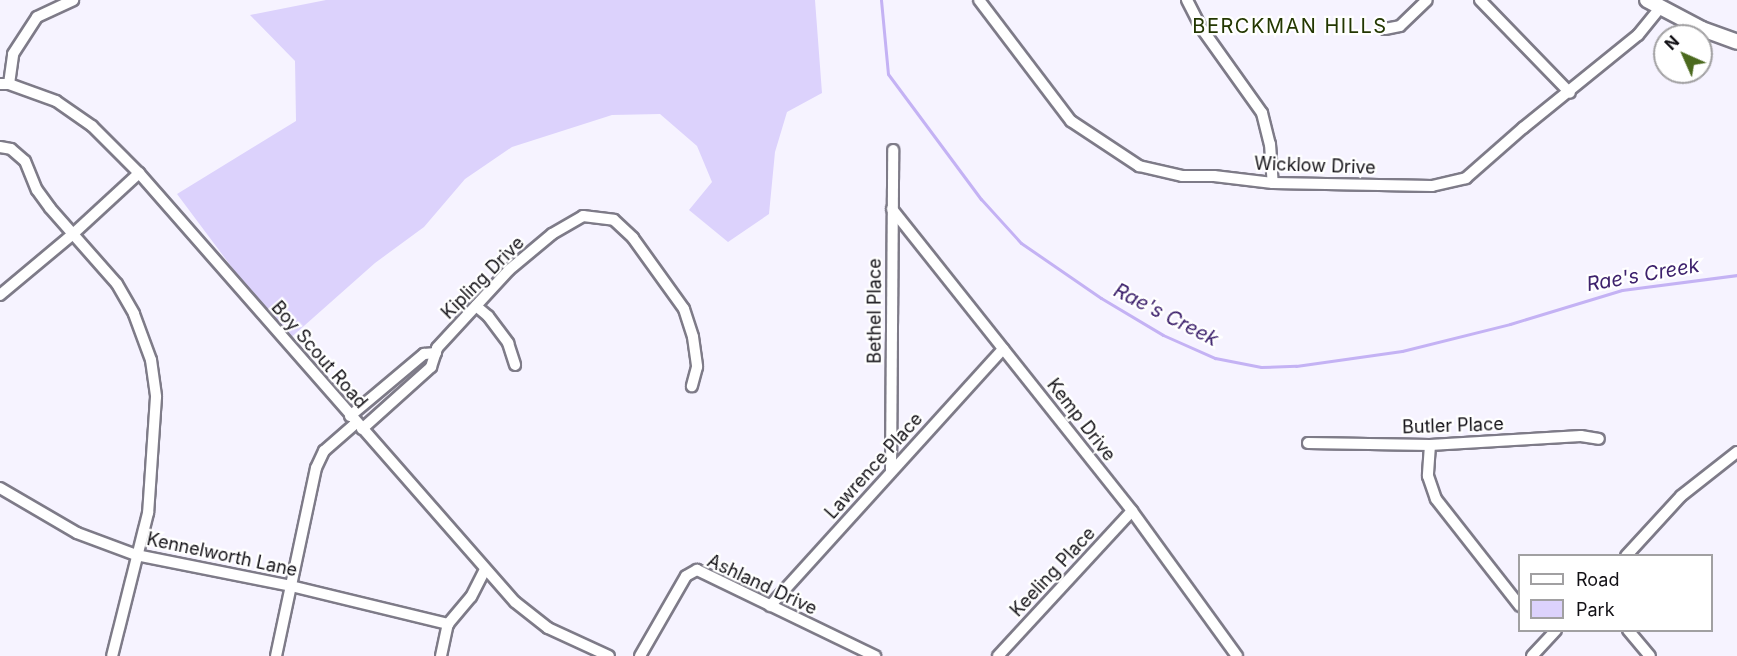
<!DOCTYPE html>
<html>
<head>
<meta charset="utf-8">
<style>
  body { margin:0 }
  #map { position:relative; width:1737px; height:656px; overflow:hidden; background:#f6f3ff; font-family:Inter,sans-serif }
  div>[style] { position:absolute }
  .green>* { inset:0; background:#dcd2fc }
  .stream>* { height:3px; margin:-1.5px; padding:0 1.5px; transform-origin:1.5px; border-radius:1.5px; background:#c4b2f4 }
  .roads { filter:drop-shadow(2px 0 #7e7b88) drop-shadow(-2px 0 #7e7b88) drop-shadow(0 2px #7e7b88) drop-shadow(0 -2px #7e7b88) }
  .minor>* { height:10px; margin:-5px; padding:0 5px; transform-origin:5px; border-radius:5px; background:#fff }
  .major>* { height:14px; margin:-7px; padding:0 7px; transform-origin:7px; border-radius:7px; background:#fff }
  span { translate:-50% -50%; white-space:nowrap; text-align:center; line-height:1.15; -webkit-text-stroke:4.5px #fff; paint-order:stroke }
  .street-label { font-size:18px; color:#131116 }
  .neighbourhood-label { font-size:20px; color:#233702; letter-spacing:1.5px }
  .water-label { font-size:20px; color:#3d216c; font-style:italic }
  .legend { position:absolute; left:1518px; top:554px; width:195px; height:78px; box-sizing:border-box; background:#fff; border:2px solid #a1a0a2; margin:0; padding:8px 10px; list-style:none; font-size:18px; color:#131116 }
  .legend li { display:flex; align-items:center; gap:12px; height:30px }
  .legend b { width:30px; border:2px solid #a1a0a2 }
  .north { position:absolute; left:1653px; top:24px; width:60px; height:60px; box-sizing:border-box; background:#fff; border:2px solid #a1a0a2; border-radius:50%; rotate:315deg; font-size:16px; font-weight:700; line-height:24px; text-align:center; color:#131116 }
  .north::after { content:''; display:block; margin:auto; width:21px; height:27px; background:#4b691e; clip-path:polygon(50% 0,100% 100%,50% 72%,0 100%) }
</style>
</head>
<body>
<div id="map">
  <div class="green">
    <i style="clip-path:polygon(326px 0,815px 0,822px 93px,787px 112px,775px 152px,769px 214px,728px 242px,689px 210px,712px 182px,697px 146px,660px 114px,612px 115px,512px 147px,465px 179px,424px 227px,375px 263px,287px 341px,177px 194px,296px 121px,295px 61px,250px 15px)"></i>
  </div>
  <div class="stream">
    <i style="left:881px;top:0;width:74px;rotate:84.6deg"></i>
    <i style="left:888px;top:74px;width:156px;rotate:53.4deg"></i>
    <i style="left:981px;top:199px;width:59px;rotate:47.7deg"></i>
    <i style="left:1021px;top:243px;width:97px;rotate:34.5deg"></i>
    <i style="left:1101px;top:298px;width:72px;rotate:30.8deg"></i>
    <i style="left:1163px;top:335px;width:57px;rotate:23.9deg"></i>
    <i style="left:1215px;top:358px;width:47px;rotate:11.1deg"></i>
    <i style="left:1261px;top:367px;width:35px;rotate:-2deg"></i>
    <i style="left:1296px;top:366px;width:107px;rotate:-8.1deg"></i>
    <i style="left:1402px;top:351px;width:111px;rotate:-14deg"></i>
    <i style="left:1510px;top:324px;width:117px;rotate:-16.9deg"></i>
    <i style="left:1622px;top:290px;width:116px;rotate:-7.4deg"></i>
  </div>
  <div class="roads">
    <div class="minor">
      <i style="left:979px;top:0;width:152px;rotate:52.8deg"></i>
      <i style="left:1071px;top:121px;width:82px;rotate:33.5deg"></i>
      <i style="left:1139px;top:166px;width:44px;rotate:13.1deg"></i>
      <i style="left:1182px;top:176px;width:32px"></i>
      <i style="left:1214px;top:176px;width:59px;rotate:6.8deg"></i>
      <i style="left:1273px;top:183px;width:159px;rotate:1.1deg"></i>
      <i style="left:1432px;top:186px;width:35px;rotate:-13deg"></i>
      <i style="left:1466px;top:178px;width:76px;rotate:-41.3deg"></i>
      <i style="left:1523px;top:128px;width:148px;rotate:-39deg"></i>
      <i style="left:1638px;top:35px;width:35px;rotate:-51deg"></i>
      <i style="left:1187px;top:0;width:29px;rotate:63deg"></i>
      <i style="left:1200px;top:26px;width:107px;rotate:54.5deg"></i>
      <i style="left:1262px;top:113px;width:32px;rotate:76deg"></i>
      <i style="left:1270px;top:144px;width:39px;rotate:86deg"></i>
      <i style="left:1480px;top:0;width:129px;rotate:45.9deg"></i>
      <i style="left:1385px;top:29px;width:15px;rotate:-11deg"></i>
      <i style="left:1400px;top:26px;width:37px;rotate:-44deg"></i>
      <i style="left:0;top:84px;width:9px"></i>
      <i style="left:9px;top:84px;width:50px;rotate:19.9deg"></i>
      <i style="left:56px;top:101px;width:44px;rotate:34.8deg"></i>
      <i style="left:92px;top:126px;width:66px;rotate:45deg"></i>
      <i style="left:139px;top:173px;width:570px;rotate:48.77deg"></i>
      <i style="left:515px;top:602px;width:42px;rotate:38.2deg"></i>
      <i style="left:548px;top:628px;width:67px;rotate:24.7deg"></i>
      <i style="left:9px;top:84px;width:30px;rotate:-82deg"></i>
      <i style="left:13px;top:54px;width:44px;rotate:-57deg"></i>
      <i style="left:37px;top:17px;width:40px;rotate:-25deg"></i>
      <i style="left:0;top:147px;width:11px;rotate:10deg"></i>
      <i style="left:11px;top:149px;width:18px;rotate:41deg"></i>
      <i style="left:25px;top:161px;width:31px;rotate:68deg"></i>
      <i style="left:37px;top:190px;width:22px;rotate:54deg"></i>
      <i style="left:50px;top:208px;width:101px;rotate:48.6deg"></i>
      <i style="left:117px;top:284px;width:34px;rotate:60deg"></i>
      <i style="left:134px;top:314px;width:49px;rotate:69.7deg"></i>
      <i style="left:151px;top:360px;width:37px;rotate:82deg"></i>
      <i style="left:156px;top:397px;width:116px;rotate:93.9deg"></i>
      <i style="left:148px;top:513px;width:147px;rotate:104.1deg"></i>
      <i style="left:892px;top:209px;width:386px;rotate:51.5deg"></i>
      <i style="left:1132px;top:511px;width:179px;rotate:54.1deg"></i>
      <i style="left:0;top:295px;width:95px;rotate:-39.9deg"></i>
      <i style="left:73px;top:234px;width:90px;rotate:-42.7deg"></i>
      <i style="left:476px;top:306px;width:16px;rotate:40deg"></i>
      <i style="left:488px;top:316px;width:34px;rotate:53deg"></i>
      <i style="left:508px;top:343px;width:23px;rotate:72deg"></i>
      <i style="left:350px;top:416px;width:97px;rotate:-40deg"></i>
      <i style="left:424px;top:354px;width:12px;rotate:-5deg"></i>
      <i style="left:362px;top:429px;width:93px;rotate:-41.9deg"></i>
      <i style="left:431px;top:367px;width:20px;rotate:-72deg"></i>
      <i style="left:437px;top:348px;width:106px;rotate:-47.3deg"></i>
      <i style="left:509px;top:270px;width:56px;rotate:-39.9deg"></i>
      <i style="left:552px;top:234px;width:36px;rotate:-30deg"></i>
      <i style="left:583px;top:216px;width:31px;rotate:7deg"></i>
      <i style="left:614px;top:220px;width:26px;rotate:43deg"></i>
      <i style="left:633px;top:238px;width:87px;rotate:54.3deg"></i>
      <i style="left:684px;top:309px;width:29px;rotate:72deg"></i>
      <i style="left:693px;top:337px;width:30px;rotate:82deg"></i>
      <i style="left:697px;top:367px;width:20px;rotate:105deg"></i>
      <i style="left:1308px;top:443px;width:122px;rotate:0.9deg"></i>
      <i style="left:1430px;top:445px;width:151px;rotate:-3.4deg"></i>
      <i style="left:1581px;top:436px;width:18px;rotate:9deg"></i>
      <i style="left:1430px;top:445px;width:31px;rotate:94deg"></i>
      <i style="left:1428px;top:476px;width:24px;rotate:71deg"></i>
      <i style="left:1436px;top:499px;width:136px;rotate:51.9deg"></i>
      <i style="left:891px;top:471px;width:321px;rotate:-89.6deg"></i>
      <i style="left:0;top:488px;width:89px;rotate:30.3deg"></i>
      <i style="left:77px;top:533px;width:63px;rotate:20.4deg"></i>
      <i style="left:136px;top:555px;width:158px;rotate:11.3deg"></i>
      <i style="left:291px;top:586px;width:162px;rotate:13.6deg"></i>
      <i style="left:1626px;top:556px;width:81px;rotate:-47.5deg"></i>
      <i style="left:1681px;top:496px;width:71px;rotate:-38.2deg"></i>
      <i style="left:770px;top:606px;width:347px;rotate:-47.8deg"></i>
      <i style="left:1628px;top:630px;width:34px;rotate:50deg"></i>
      <i style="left:276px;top:656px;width:192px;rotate:-78deg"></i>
      <i style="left:316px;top:468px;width:19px;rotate:-65deg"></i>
      <i style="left:324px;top:451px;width:43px;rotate:-41.2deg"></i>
      <i style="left:441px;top:656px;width:33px;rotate:-78deg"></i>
      <i style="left:448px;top:624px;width:35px;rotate:-50deg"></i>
      <i style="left:471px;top:597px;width:31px;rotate:-63deg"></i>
      <i style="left:640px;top:656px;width:92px;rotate:-60.1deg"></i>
      <i style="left:686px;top:576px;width:13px;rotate:-29deg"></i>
      <i style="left:697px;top:570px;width:198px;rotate:25.8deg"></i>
      <i style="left:998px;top:656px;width:197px;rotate:-47.3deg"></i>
      <i style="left:1532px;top:656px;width:35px;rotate:-47deg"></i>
    </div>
    <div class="major">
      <i style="left:1647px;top:0;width:62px;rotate:27.8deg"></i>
      <i style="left:1702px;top:29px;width:37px;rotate:20deg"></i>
    </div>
  </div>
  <div class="street-label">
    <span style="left:1315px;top:166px;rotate:2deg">Wicklow Drive</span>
    <span style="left:483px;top:278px;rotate:-45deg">Kipling Drive</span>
    <span style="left:875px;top:311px;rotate:-90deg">Bethel Place</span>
    <span style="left:319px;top:355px;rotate:49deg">Boy Scout Road</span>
    <span style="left:1081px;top:420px;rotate:52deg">Kemp Drive</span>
    <span style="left:1453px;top:426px;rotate:-2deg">Butler Place</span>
    <span style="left:874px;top:466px;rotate:-48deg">Lawrence Place</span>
    <span style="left:222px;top:555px;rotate:12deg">Kennelworth Lane</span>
    <span style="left:1053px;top:572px;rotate:-47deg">Keeling Place</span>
    <span style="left:762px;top:585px;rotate:25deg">Ashland Drive</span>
  </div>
  <div class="neighbourhood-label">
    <span style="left:1290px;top:26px">BERCKMAN HILLS</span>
  </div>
  <div class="water-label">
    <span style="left:1643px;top:275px;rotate:-10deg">Rae's Creek</span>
    <span style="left:1166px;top:315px;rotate:27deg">Rae's Creek</span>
  </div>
  <ul class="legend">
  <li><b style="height:8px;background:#fff"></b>Road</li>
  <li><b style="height:16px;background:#dcd2fc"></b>Park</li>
  </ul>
  <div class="north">N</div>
</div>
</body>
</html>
